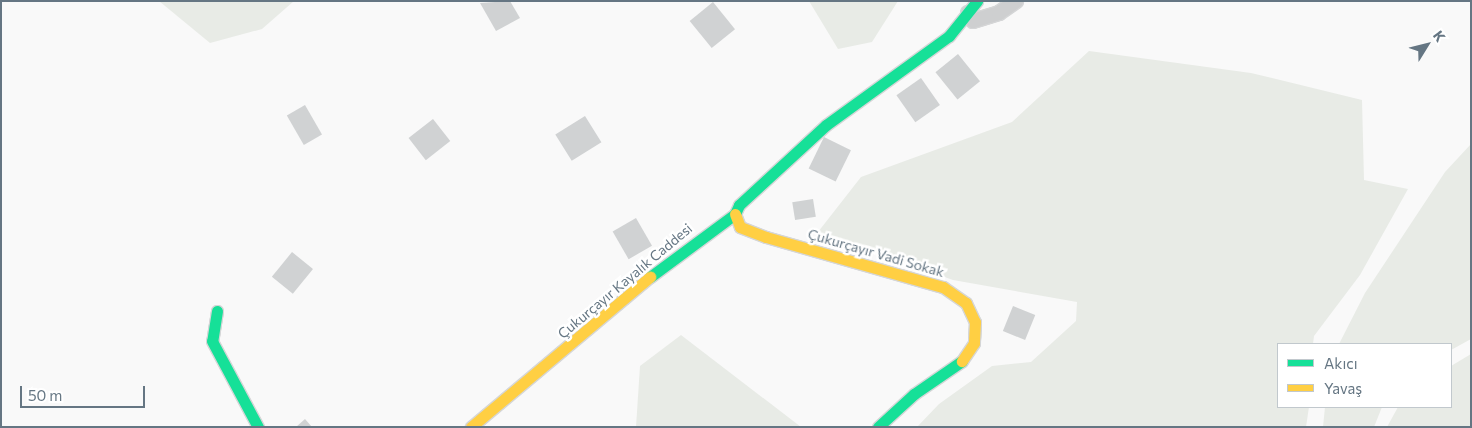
<!DOCTYPE html>
<html>
<head>
<meta charset="utf-8">
<style>
  body { margin:0 }
  #map { position:relative; width:1472px; height:428px; overflow:hidden; background:#f9f9f9; font-family:Commissioner,sans-serif }
  div>[style] { position:absolute }
  .green>* { inset:0; background:#e8ebe6 }
  .building>* { inset:0; background:#d0d2d3; transform-origin:0 0 }
  .roads { filter:drop-shadow(1px 0 #d5d6d7) drop-shadow(-1px 0 #d5d6d7) drop-shadow(0 1px #d5d6d7) drop-shadow(0 -1px #d5d6d7) }
  .street>* { height:14px; margin:-7px; padding:0 7px; transform-origin:7px; border-radius:7px; background:#cecfd0 }
  .fast>* { height:11px; margin:-5.5px; padding:0 5.5px; transform-origin:5.5px; border-radius:5.5px; background:#16e098 }
  .slow>* { height:11px; margin:-5.5px; padding:0 5.5px; transform-origin:5.5px; border-radius:5.5px; background:#ffcf43 }
  span { translate:-50% -50%; white-space:nowrap; text-align:center; line-height:1.15; -webkit-text-stroke:5px #fff; paint-order:stroke }
  .street-label { font-size:14px; color:#657683 }
  .frame { position:absolute; inset:0; border:2px solid #657683; pointer-events:none }
  .legend { position:absolute; left:1277px; top:343px; width:175px; height:65px; box-sizing:border-box; background:#fff; border:1px solid #c1c8cd; margin:0; padding:6px 9px; list-style:none; font-size:15px; color:#657683 }
  .legend li { display:flex; align-items:center; gap:10px; height:25px }
  .legend b { width:25px; border:1px solid #c1c8cd }
  .north { position:absolute; left:1402px; top:20px; width:50px; height:50px; -webkit-text-stroke:4px #fff; paint-order:stroke; rotate:54deg; font-size:14px; font-weight:700; line-height:20px; text-align:center; color:#657683 }
  .north::after { content:''; display:block; margin:auto; width:18px; height:22px; background:#657683; clip-path:polygon(50% 0,100% 100%,50% 72%,0 100%) }
  .scale { position:absolute; left:20px; top:386px; width:125px; height:22px; box-sizing:border-box; border:2px solid #657683; border-top:0; padding-left:6px; font-size:15px; line-height:18px; white-space:nowrap; color:#657683; -webkit-text-stroke:4px #fff; paint-order:stroke }
</style>
</head>
<body>
<div id="map">
  <div class="green">
    <i style="clip-path:polygon(159px 1px,294px 1px,262px 29px,210px 43px)"></i>
    <i style="clip-path:polygon(809px 1px,898px 1px,872px 42px,838px 49px)"></i>
    <i style="clip-path:polygon(1089px 51px,1251px 73px,1362px 100px,1364px 180px,1408px 189px,1360px 275px,1314px 336px,1313px 344px,1278px 344px,1278px 407px,1309px 407px,1306px 427px,917px 427px,939px 404px,992px 366px,1031px 362px,1076px 321px,1077px 302px,953px 280px,818px 232px,861px 177px,1012px 122px)"></i>
    <i style="clip-path:polygon(1471px 144px,1471px 339px,1451px 350px,1451px 344px,1339px 344px,1365px 293px,1445px 172px)"></i>
    <i style="clip-path:polygon(681px 335px,801px 427px,636px 427px,640px 366px)"></i>
    <i style="clip-path:polygon(1471px 354px,1471px 427px,1387px 427px,1398px 407px,1451px 407px,1451px 366px)"></i>
    <i style="clip-path:polygon(1325px 407px,1382px 407px,1374px 427px,1323px 427px)"></i>
  </div>
  <div class="building">
    <i style="clip-path:polygon(510px 1px,520px 18px,496px 31px,480px 3px)"></i>
    <i style="left:713px;top:2px;width:35px;height:30px;rotate:51deg"></i>
    <i style="left:958px;top:54px;width:35px;height:29px;rotate:51deg"></i>
    <i style="left:921px;top:78px;width:33px;height:30px;rotate:55deg"></i>
    <i style="left:305px;top:105px;width:34px;height:21px;rotate:60deg"></i>
    <i style="left:585px;top:116px;width:31px;height:35px;rotate:58deg"></i>
    <i style="left:433px;top:119px;width:28px;height:31px;rotate:52deg"></i>
    <i style="left:824px;top:137px;width:30px;height:35px;rotate:26deg"></i>
    <i style="left:813px;top:199px;width:18px;height:21px;rotate:81deg"></i>
    <i style="left:636px;top:218px;width:32px;height:27px;rotate:60deg"></i>
    <i style="left:292px;top:252px;width:27px;height:32px;rotate:39deg"></i>
    <i style="left:1013px;top:306px;width:24px;height:27px;rotate:22deg"></i>
    <i style="clip-path:polygon(305px 419px,312px 427px,296px 427px)"></i>
  </div>
  <div class="roads">
    <div class="street">
      <i style="left:968px;top:13px;width:9px;rotate:58deg"></i>
      <i style="left:973px;top:21px;width:27px;rotate:-17deg"></i>
      <i style="left:999px;top:13px;width:21px;rotate:-35deg"></i>
    </div>
    <div class="fast">
      <i style="left:650px;top:277px;width:106px;rotate:-36.5deg"></i>
      <i style="left:735px;top:214px;width:10px;rotate:-66deg"></i>
      <i style="left:739px;top:205px;width:118px;rotate:-42.6deg"></i>
      <i style="left:826px;top:125px;width:152px;rotate:-35.9deg"></i>
      <i style="left:949px;top:36px;width:45px;rotate:-51.3deg"></i>
      <i style="left:217px;top:311px;width:30px;rotate:99deg"></i>
      <i style="left:212px;top:341px;width:98px;rotate:61.9deg"></i>
      <i style="left:878px;top:427px;width:49px;rotate:-42.5deg"></i>
      <i style="left:914px;top:394px;width:58px;rotate:-34.5deg"></i>
    </div>
    <div class="slow">
      <i style="left:735px;top:214px;width:14px;rotate:69deg"></i>
      <i style="left:740px;top:227px;width:28px;rotate:21deg"></i>
      <i style="left:766px;top:237px;width:184px;rotate:15.8deg"></i>
      <i style="left:943px;top:287px;width:28px;rotate:35deg"></i>
      <i style="left:966px;top:303px;width:21px;rotate:65deg"></i>
      <i style="left:975px;top:322px;width:21px;rotate:93deg"></i>
      <i style="left:974px;top:343px;width:22px;rotate:124deg"></i>
      <i style="left:471px;top:427px;width:234px;rotate:-40deg"></i>
    </div>
  </div>
  <div class="street-label">
    <span style="left:876px;top:253px;rotate:16deg">Çukurçayır Vadi Sokak</span>
    <span style="left:625px;top:281px;rotate:-40deg">Çukurçayır Kayalık Caddesi</span>
  </div>
  <div class="frame"></div>
  <ul class="legend">
  <li><b style="height:6px;background:#16e098"></b>Akıcı</li>
  <li><b style="height:6px;background:#ffcf43"></b>Yavaş</li>
  </ul>
  <div class="north">K</div>
  <div class="scale">50 m</div>
</div>
</body>
</html>
